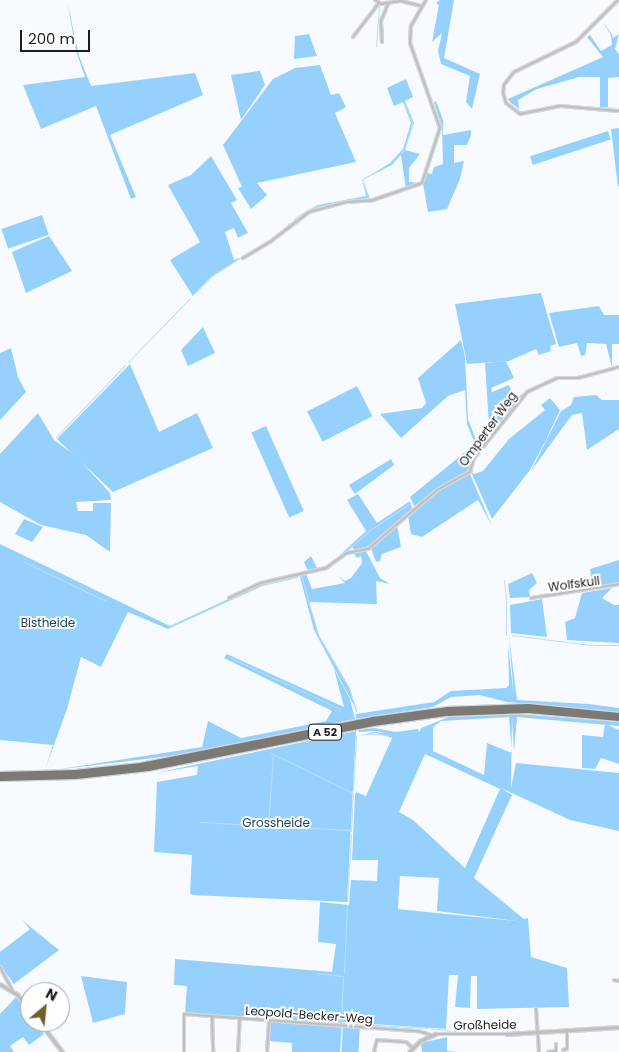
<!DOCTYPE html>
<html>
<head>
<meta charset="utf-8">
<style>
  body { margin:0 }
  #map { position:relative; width:619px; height:1052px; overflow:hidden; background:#f7fbff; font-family:Poppins,sans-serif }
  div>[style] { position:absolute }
  .green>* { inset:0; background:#96d1fe; transform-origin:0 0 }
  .stream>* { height:1px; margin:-0.5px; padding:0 0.5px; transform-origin:0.5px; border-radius:0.5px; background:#badefa }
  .roads { filter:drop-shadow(1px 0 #d4d7db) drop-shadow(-1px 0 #d4d7db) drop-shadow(0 1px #d4d7db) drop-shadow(0 -1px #d4d7db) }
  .minor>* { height:2px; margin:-1px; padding:0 1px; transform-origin:1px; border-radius:1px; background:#c0bfbc }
  .tertiary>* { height:2.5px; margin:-1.25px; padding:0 1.25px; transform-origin:1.25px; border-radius:1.25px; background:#c0bfbc }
  .motorway>* { height:4.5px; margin:-2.25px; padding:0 2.25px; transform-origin:2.25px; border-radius:2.25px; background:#7c7a75 }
  span { translate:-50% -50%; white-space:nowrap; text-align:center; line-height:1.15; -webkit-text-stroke:4px #fff; paint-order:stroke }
  .shield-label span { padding:1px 4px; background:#fff; border:1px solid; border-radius:4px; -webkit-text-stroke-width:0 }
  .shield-label { font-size:11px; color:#1a1c1e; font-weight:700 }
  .street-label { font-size:12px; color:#1a1c1e }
  .park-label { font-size:12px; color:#184664 }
  .north { position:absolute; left:20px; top:982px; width:50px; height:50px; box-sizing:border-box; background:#fff; border:1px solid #a3a4a5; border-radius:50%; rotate:28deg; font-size:14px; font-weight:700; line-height:20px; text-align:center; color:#1a1c1e }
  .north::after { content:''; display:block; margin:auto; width:18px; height:22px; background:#70602e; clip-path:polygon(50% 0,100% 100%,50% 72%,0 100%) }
  .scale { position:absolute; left:20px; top:30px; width:70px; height:22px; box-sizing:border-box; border:2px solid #1a1c1e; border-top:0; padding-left:6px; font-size:15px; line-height:18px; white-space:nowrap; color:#1a1c1e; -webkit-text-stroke:4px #fff; paint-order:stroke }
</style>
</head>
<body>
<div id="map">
  <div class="green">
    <i style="clip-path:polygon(67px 0,79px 56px,91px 86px,195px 73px,203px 95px,110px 135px,136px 197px,131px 199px,96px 106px,41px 129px,23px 85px,85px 77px,76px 51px)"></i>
    <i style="clip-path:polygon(440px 0,454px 0,444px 58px,480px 74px,472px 109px,466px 102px,470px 76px,441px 64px,438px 51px,442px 33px,432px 42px,439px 5px,436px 3px)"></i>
    <i style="clip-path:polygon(603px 22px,612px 34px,613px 38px,619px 34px,615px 49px,619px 54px,619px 77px,608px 78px,608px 107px,617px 108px,600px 107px,600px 77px,579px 77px,537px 89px,518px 100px,519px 109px,510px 102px,508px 99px,603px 57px,587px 37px,590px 35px,601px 51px,612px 45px,611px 35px)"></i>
    <i style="clip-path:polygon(309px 34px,317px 56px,294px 59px,295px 36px)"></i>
    <i style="clip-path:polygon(320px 65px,331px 95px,339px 93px,346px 107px,335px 113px,356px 162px,257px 183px,267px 195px,251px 209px,238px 188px,242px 187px,223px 145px,273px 79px,295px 68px)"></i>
    <i style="clip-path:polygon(260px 71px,265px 85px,241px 120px,231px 75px)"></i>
    <i style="clip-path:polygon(420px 73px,406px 79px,413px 97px,405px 101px,414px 123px,405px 150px,420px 154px,409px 168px,409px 182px,419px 183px,406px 189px,401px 155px,392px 165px,364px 179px,390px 163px,403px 149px,411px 123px,403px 102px,394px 106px,387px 88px,406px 79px)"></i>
    <i style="clip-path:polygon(436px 101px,443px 120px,443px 135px,471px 130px,471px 135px,467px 145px,454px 145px,454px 163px,464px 161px,460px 179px,447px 209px,428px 212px,423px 184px,427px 173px,432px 174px,434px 167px,443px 164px,442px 127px,434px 102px)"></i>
    <i style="clip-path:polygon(619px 128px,619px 186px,618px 187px,611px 129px)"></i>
    <i style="left:608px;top:131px;width:9px;height:82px;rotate:72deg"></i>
    <i style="clip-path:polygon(211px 156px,237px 200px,231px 203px,248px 233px,238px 238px,234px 228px,225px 232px,234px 260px,242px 257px,212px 277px,193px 296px,170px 260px,200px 242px,168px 185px,191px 175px)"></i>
    <i style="clip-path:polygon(362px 178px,370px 199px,318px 207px,294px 218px,318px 205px,366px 196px)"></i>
    <i style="left:42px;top:215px;width:21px;height:43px;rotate:71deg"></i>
    <i style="clip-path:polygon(49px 236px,72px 271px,26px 293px,12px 252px)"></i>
    <i style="clip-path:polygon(541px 293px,556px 344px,550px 346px,551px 351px,539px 355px,536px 349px,509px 361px,467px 364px,455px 304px)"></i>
    <i style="clip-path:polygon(599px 306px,604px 315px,619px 315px,619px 344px,612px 344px,612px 367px,606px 344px,587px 343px,585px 355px,581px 356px,577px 343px,559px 347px,549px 313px)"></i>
    <i style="clip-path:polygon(203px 327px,215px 353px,188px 366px,181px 350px)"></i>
    <i style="clip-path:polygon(461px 340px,465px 357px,468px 419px,480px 450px,475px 456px,473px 453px,469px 455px,473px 459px,468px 472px,414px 506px,410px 497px,475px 444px,467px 424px,465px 390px,448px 396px,401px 438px,380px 414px,422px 408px,426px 403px,418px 378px)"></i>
    <i style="clip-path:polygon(11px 348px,18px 377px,26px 392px,0 420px,0 353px)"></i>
    <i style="clip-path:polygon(506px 361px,514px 378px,491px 388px,492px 392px,509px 385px,515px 399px,528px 390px,482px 448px,480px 446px,501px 419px,489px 425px,485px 363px)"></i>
    <i style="clip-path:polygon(130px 364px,159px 432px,197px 413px,213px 448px,113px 492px,57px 439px)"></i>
    <i style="left:357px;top:386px;width:34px;height:56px;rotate:63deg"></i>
    <i style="clip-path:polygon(596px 395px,602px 400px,619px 400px,619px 429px,587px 450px,582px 413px,572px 415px,531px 471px,561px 411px,571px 405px,574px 397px)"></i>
    <i style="clip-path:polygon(550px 398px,560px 410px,546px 440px,530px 470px,492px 519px,471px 472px,474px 474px,483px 471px,509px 439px,545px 410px,541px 405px)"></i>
    <i style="clip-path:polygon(38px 413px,54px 440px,76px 456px,110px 493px,111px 500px,76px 502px,78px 511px,93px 511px,93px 503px,111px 503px,110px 552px,86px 535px,41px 525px,0 502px,0 454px)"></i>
    <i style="left:266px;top:426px;width:93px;height:16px;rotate:66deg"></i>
    <i style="clip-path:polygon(391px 459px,394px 465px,355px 494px,349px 485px)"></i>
    <i style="clip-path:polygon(470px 474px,492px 526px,478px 500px,422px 537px,411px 534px,408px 516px,397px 525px,401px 547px,382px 554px,380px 561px,376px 562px,371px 549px,388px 532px,408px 515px,437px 492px)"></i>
    <i style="clip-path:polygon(358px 494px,377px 523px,410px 501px,412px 509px,369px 546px,355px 550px,352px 547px,328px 566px,309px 570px,307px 569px,304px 562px,311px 556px,317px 568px,329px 565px,366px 531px,347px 500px)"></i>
    <i style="clip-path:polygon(24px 519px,43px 527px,32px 542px,15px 534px)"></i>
    <i style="clip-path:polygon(0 544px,170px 626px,261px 584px,299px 577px,262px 586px,168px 629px,128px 612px,101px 667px,81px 657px,67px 709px,45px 770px,53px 745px,0 740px)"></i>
    <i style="clip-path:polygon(366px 551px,380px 578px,390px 584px,376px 581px,377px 604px,309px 602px,319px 635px,349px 687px,358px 713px,314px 630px,300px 577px,306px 574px,312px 589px,345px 583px,338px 576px,345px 581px,351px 578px,362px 563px,361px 556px,357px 558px,353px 553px)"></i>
    <i style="clip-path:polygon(619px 560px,619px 582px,593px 589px,590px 569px)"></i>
    <i style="clip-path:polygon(532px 573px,537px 583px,529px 590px,530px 597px,510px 598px,508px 584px)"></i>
    <i style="clip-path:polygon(612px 588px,602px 598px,614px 605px,619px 605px,619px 643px,567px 640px,565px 622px,575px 618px,582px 593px)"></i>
    <i style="clip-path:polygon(542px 599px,547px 637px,511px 633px,510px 605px)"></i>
    <i style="clip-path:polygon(509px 636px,517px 700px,589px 704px,619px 708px,619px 712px,507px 702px,479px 695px,451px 697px,433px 707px,356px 719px,356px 714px,434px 702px,451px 691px,506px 688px,509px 685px,508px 644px,514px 698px)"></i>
    <i style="clip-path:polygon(227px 654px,344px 707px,334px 669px,350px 699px,355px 719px,179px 755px,54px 770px,202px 747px,208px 721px,241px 738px,326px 721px,332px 711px,224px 658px)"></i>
    <i style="clip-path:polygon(evenodd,506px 713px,619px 722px,619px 726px,517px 717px,514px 752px,512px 719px,511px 788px,516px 763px,619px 773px,619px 831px,570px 820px,501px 788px,512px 795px,474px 878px,524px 919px,528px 918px,531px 957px,567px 968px,569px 1007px,477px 1009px,477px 976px,471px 976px,470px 1008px,455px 1007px,458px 975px,449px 975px,446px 1029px,342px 1022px,340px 1052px,292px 1052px,292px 1043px,269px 1041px,271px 1019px,185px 1013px,187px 986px,174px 985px,175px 959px,332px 972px,336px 944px,318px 942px,320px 902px,349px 905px,351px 880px,377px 881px,378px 860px,352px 860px,355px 795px,356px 792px,366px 796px,392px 738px,376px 733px,358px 736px,374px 732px,386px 733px,376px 731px,359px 732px,359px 730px,374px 728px,396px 732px,418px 729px,419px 732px,421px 728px,451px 716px,506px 713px,509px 717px,512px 753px,487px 743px,484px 775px,433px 751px,433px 727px,441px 721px,509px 717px,506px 713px,425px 754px,500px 789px,465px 868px,413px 820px,399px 812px,425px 754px,506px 713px,400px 876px,439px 878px,437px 911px,525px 922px,398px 909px,400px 876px)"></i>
    <i style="clip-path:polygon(605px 724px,619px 730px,619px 764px,601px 758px,595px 769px,582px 768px,582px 735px,603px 737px)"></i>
    <i style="clip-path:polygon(356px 731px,347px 902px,192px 895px,190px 893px,192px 855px,154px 852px,157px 782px,197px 775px,198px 766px,155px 773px)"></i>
    <i style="clip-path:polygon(22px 920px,59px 950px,14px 984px,0 965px,0 952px,30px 929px)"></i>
    <i style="clip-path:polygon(81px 976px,127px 982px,125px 1014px,93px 1023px)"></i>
    <i style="clip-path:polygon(16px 997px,30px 1014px,30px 1022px,36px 1022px,44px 1034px,29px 1045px,23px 1037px,10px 1046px,14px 1052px,0 1052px,0 1014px)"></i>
    <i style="left:343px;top:1023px;width:17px;height:29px;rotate:3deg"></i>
    <i style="clip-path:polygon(447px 1037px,447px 1051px,456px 1052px,422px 1052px,421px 1043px)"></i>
  </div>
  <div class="stream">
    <i style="left:381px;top:2px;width:6px;rotate:-18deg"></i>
    <i style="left:376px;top:46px;width:40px;rotate:-85.7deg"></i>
    <i style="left:364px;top:178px;width:29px;rotate:-27deg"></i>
    <i style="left:390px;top:165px;width:21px;rotate:-47deg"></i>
    <i style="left:404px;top:150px;width:28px;rotate:-73deg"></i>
    <i style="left:412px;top:123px;width:22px;rotate:-111deg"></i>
    <i style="left:294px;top:219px;width:24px;rotate:-30deg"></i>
    <i style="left:315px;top:207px;width:54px;rotate:-10.7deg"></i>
    <i style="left:368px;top:197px;width:19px;rotate:-108deg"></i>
    <i style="left:288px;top:224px;width:2px;rotate:-27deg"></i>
    <i style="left:192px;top:295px;width:27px;rotate:-45deg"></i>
    <i style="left:211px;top:276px;width:36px;rotate:-32deg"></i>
    <i style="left:128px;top:362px;width:88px;rotate:-45.9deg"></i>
    <i style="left:56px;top:437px;width:100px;rotate:-46.2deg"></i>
    <i style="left:337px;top:559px;width:44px;rotate:-41.3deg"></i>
    <i style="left:370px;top:530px;width:48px;rotate:-34deg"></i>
    <i style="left:24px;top:562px;width:91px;rotate:25.4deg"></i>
    <i style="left:310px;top:570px;width:18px;rotate:-13deg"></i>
    <i style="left:301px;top:575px;width:62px;rotate:74.2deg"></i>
    <i style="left:318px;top:635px;width:61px;rotate:59.7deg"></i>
    <i style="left:349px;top:688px;width:24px;rotate:73deg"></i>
    <i style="left:504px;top:580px;width:19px;rotate:84deg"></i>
    <i style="left:167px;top:628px;width:104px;rotate:-24.4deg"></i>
    <i style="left:262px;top:585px;width:36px;rotate:-13deg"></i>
    <i style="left:506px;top:635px;width:34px;rotate:-90deg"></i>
    <i style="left:512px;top:635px;width:79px;rotate:7.3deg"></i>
    <i style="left:590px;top:645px;width:29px"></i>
    <i style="left:231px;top:658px;width:120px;rotate:25.1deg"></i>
    <i style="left:363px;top:734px;width:25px;rotate:2deg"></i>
    <i style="left:271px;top:753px;width:91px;rotate:26deg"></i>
    <i style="left:353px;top:790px;width:54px;rotate:-86.8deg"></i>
    <i style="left:200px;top:822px;width:151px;rotate:3deg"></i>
    <i style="left:268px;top:826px;width:71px;rotate:-86deg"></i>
    <i style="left:351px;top:831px;width:37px;rotate:-87deg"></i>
    <i style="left:347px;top:901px;width:67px;rotate:-86.6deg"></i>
    <i style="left:344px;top:972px;width:67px;rotate:-87.4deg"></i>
    <i style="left:317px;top:973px;width:26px;rotate:7deg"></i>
    <i style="left:343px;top:976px;width:46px;rotate:92.5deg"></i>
    <i style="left:341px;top:1022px;width:5px;rotate:180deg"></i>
    <i style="left:344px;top:1023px;width:84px;rotate:3.4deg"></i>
    <i style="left:582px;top:1027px;width:8px"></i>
    <i style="left:431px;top:1028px;width:19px;rotate:9deg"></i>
    <i style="left:573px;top:1028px;width:5px"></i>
    <i style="left:453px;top:1031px;width:13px;rotate:4deg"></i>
    <i style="left:523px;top:1031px;width:12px"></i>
    <i style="left:508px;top:1032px;width:3px"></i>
    <i style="left:514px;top:1032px;width:6px;rotate:-9deg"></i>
    <i style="left:492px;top:1033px;width:14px;rotate:-4deg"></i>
  </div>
  <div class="roads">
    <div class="minor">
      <i style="left:375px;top:0;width:7px;rotate:34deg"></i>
      <i style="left:381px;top:4px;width:20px;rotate:-9deg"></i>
      <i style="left:401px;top:1px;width:21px;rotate:14deg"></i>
      <i style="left:618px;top:0;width:59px;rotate:135deg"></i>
      <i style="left:576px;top:42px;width:69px;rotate:154.2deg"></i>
      <i style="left:514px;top:72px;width:16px;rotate:128deg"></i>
      <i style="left:504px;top:85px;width:8px;rotate:97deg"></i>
      <i style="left:503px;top:93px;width:10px;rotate:73deg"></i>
      <i style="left:506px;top:103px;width:18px;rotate:38deg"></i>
      <i style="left:520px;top:114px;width:41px;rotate:-11.3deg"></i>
      <i style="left:560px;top:106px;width:59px;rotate:4.8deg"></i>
      <i style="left:353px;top:37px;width:43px;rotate:-52.6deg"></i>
      <i style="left:382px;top:42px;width:21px;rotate:-93deg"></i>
      <i style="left:381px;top:21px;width:18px;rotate:-68deg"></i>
      <i style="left:243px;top:258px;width:31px;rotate:-31deg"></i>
      <i style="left:270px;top:242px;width:49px;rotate:-37.6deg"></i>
      <i style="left:309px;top:212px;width:39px;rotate:-15deg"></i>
      <i style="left:347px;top:202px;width:26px;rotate:-4deg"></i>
      <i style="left:373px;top:200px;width:52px;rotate:-19.1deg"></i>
      <i style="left:422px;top:183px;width:58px;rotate:-71.9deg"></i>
      <i style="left:440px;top:128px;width:90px;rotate:-109.4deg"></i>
      <i style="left:410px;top:43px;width:17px;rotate:-87deg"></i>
      <i style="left:411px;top:26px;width:30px;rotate:-60deg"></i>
      <i style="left:229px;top:598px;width:35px;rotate:-25deg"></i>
      <i style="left:261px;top:583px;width:67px;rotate:-13deg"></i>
      <i style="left:326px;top:568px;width:26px;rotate:-36deg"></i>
      <i style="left:347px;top:553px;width:21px;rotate:-11deg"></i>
      <i style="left:368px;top:549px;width:91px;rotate:-40.5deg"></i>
      <i style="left:437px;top:490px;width:38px;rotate:-29deg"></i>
      <i style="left:470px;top:472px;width:15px;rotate:-74deg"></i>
      <i style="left:474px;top:458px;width:85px;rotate:-51.2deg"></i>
      <i style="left:527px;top:392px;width:33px;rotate:-25deg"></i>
      <i style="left:557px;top:378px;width:21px"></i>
      <i style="left:578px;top:378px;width:42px;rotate:-15deg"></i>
      <i style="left:531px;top:598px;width:89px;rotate:-9deg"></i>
      <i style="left:0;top:967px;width:26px;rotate:62deg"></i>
      <i style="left:614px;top:980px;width:5px;rotate:11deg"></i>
      <i style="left:536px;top:1009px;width:43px;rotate:86deg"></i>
      <i style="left:212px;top:1016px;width:36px;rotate:88deg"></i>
      <i style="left:563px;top:1050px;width:4px;rotate:-14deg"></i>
      <i style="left:567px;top:1049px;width:19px;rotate:-90deg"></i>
      <i style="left:184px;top:1052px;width:38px;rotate:-90deg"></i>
      <i style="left:184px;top:1014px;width:235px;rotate:4.2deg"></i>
      <i style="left:418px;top:1031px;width:14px;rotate:17deg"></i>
      <i style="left:238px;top:1052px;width:33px;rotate:-87deg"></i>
      <i style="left:267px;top:1052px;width:31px;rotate:-86deg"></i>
      <i style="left:374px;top:1052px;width:12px;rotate:-76deg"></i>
      <i style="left:377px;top:1040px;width:29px;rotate:4deg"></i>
      <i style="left:406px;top:1042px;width:8px;rotate:40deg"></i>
      <i style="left:548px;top:1052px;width:8px;rotate:-7deg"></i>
      <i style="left:556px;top:1051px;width:7px;rotate:-90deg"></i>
    </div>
    <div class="tertiary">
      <i style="left:0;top:984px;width:21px;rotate:31deg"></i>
      <i style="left:18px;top:995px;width:18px;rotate:49deg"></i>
      <i style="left:40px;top:1022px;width:38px;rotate:53deg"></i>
      <i style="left:409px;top:1052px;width:16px;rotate:-45deg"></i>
      <i style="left:420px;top:1041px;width:17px;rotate:-25deg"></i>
      <i style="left:435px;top:1034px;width:72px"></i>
      <i style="left:507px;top:1034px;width:112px;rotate:-3.6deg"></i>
    </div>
    <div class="motorway">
      <i style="left:0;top:774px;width:75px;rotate:-1.5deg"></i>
      <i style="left:75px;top:772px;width:65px;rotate:-6.1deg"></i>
      <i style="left:140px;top:765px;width:237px;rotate:-11.2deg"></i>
      <i style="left:372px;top:719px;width:76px;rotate:-7.6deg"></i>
      <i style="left:447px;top:709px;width:81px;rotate:-2.1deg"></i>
      <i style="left:528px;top:706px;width:91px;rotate:5.6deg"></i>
      <i style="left:0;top:778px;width:76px;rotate:-1.5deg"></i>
      <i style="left:76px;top:776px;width:72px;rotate:-6.3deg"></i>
      <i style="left:148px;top:768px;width:229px;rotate:-11.3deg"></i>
      <i style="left:373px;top:723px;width:75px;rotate:-7.7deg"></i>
      <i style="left:447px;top:713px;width:81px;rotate:-2.1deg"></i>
      <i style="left:528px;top:710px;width:91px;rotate:5deg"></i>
    </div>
  </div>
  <div class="shield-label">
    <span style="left:325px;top:732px">A 52</span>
  </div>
  <div class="street-label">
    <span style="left:488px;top:429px;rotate:-54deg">Omperter Weg</span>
    <span style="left:574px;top:584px;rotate:-8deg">Wolfskull</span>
    <span style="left:309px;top:1015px;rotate:4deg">Leopold-Becker-Weg</span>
    <span style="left:485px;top:1025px;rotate:-1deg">Großheide</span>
  </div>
  <div class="park-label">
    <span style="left:48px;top:623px">Bistheide</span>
    <span style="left:276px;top:823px">Grossheide</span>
  </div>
  <div class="north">N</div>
  <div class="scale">200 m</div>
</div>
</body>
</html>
